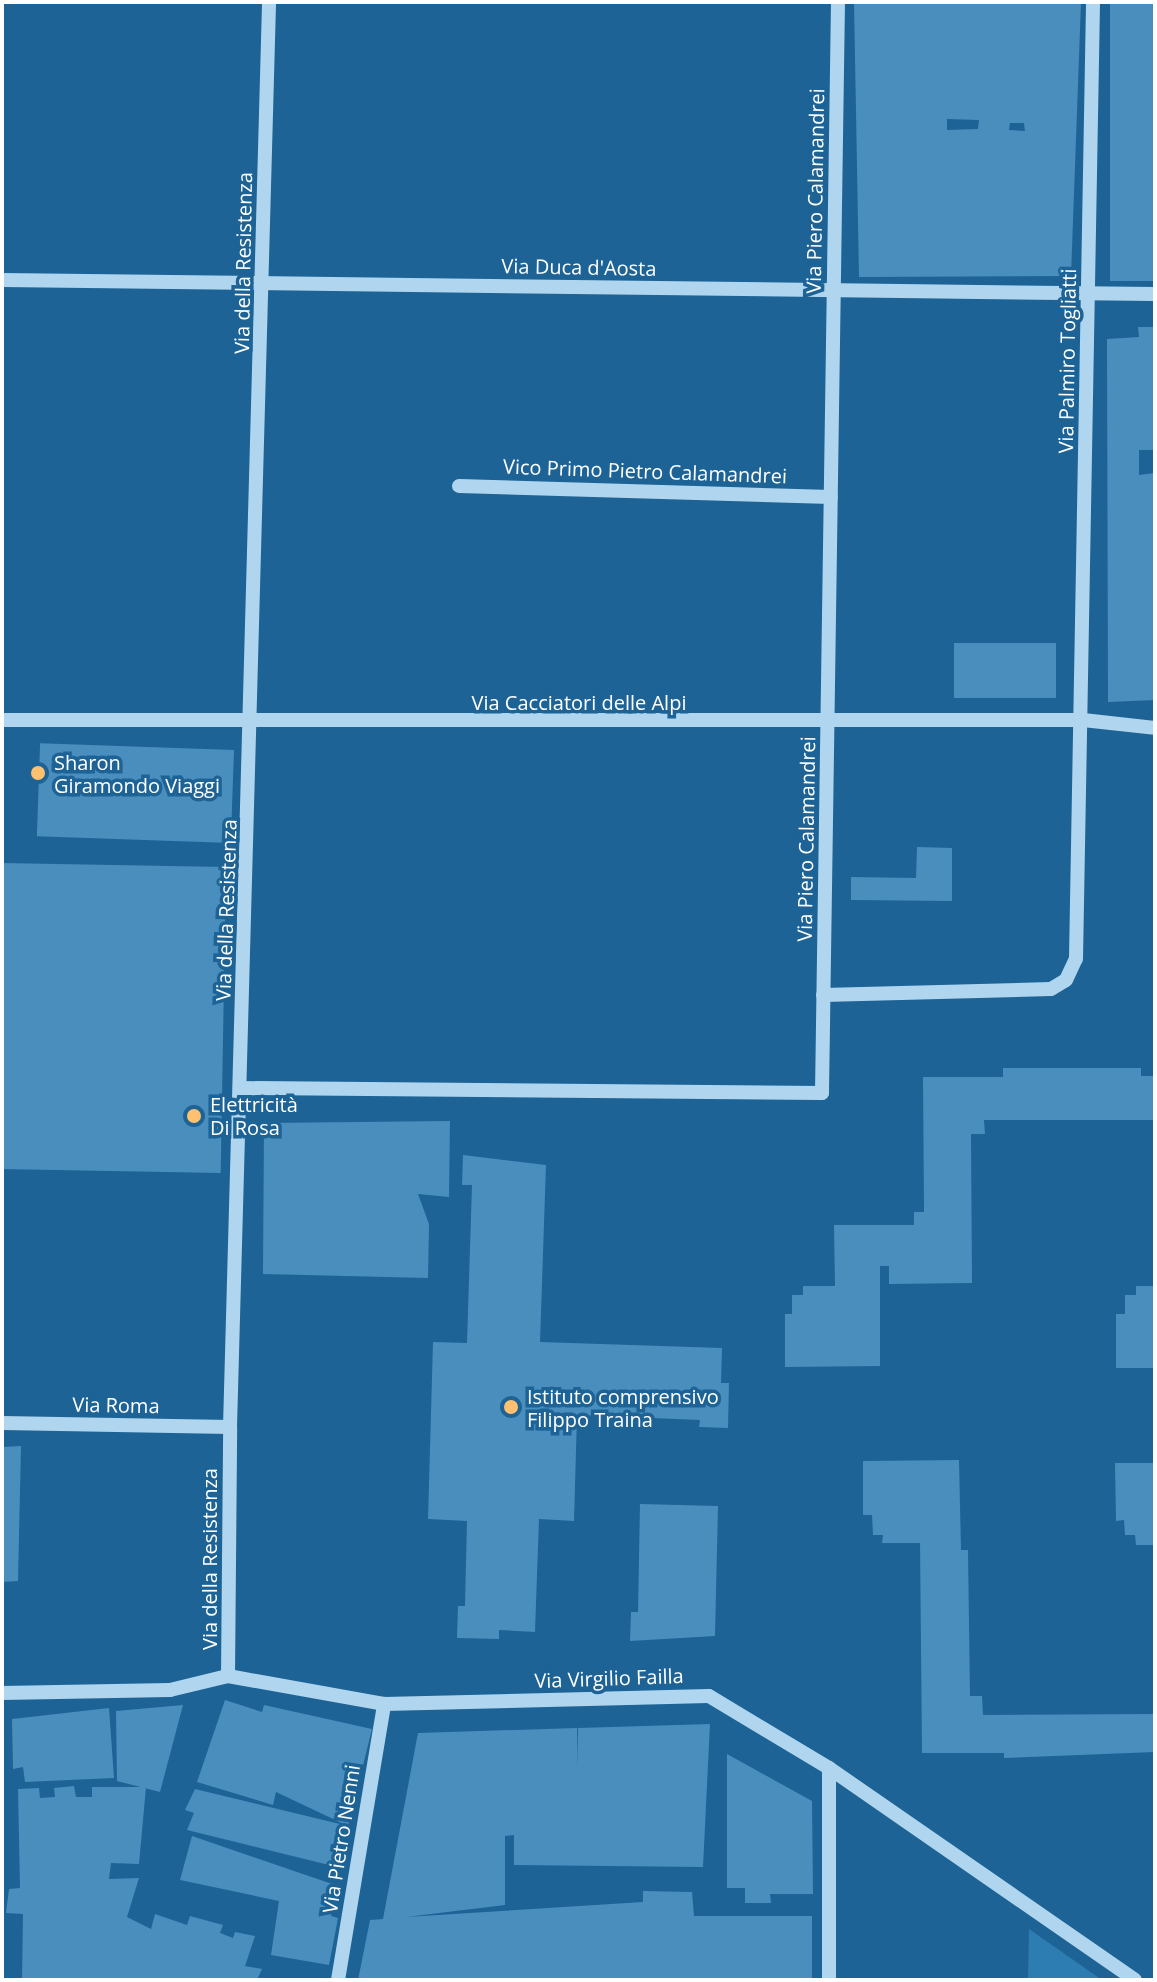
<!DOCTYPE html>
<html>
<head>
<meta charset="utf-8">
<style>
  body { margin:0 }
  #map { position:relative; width:1157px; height:1982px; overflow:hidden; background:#1d6396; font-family:"Open Sans",sans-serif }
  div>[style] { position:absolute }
  .green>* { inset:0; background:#2d7db2 }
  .building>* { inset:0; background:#4a8ebe; transform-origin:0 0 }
  .minor>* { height:14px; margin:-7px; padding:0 7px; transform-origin:7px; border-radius:7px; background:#b0d6ef }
  .dots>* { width:22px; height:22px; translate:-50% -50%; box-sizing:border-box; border:4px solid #1d6396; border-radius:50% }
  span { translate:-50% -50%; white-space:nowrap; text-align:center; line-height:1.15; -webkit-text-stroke:7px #1d6396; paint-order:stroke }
  .street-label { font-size:20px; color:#fff }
  .poi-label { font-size:20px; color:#fff }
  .left { translate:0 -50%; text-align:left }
  .frame { position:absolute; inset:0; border:4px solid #fff; pointer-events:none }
</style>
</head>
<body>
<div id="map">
  <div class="green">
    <i style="clip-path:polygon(1029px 1929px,1102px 1980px,1028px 1980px)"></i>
  </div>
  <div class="building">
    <i style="clip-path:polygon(evenodd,854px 2px,1081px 2px,1071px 276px,859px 277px,854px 2px,947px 119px,979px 120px,978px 129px,947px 130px,947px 119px,854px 2px,1010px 123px,1024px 123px,1025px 131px,1009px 130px,1010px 123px)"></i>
    <i style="left:1110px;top:2px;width:45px;height:279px"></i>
    <i style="clip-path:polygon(1138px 327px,1155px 327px,1155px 450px,1139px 450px,1139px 475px,1155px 473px,1155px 700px,1108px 702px,1107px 339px,1139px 337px)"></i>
    <i style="left:954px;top:643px;width:102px;height:55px"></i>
    <i style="left:234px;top:750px;width:93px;height:194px;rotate:92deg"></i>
    <i style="clip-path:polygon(917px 847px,952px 848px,952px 901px,851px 900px,851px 877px,916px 878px)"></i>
    <i style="left:226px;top:867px;width:306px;height:225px;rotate:91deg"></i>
    <i style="clip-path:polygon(1003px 1068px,1141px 1068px,1141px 1076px,1155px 1076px,1155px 1120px,984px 1120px,985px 1134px,971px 1134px,972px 1283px,889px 1284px,889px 1266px,880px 1266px,880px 1366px,785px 1367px,785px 1314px,792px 1314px,792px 1295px,803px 1295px,803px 1286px,835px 1286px,834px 1225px,914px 1225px,914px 1212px,924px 1212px,923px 1077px,1003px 1077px)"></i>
    <i style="clip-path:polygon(450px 1121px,449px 1197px,418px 1194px,429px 1224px,428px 1278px,263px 1274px,264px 1123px)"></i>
    <i style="clip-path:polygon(463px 1155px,546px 1165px,540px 1342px,722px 1348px,721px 1383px,729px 1383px,728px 1428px,699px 1427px,700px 1420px,577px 1415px,574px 1521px,539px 1519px,535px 1632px,499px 1630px,499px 1639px,457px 1638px,458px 1606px,465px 1606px,467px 1521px,428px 1519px,433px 1342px,467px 1343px,472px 1185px,462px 1185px)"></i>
    <i style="clip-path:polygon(1136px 1286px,1155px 1286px,1155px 1368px,1116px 1368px,1116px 1314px,1125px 1314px,1125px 1295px,1136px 1295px)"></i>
    <i style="clip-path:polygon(21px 1446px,18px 1581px,2px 1582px,2px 1447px)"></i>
    <i style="clip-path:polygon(959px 1460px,961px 1550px,968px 1550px,970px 1696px,982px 1696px,983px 1715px,1155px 1714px,1155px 1752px,1004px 1758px,1004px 1753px,922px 1753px,920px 1543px,882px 1543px,883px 1535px,873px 1535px,872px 1515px,863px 1515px,863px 1461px)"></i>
    <i style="clip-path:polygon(1115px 1463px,1155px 1463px,1155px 1545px,1136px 1545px,1135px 1535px,1125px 1535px,1124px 1520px,1116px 1521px)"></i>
    <i style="clip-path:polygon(640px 1504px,718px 1506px,715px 1636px,630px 1641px,631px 1612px,638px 1612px)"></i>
    <i style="clip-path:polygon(225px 1700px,262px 1712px,264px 1705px,372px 1729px,348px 1826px,276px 1792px,273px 1805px,197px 1782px)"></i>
    <i style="clip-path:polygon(183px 1705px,160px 1792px,117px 1781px,116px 1711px)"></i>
    <i style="clip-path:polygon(109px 1708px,114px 1778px,25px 1782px,23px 1767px,13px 1769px,12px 1719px)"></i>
    <i style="clip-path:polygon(710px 1724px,703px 1867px,514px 1865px,514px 1835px,505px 1836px,505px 1905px,406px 1917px,643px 1902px,643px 1891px,692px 1892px,694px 1916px,812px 1916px,812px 1980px,358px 1980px,370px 1920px,383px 1919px,418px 1733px,577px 1728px,577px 1768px,578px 1728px)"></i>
    <i style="clip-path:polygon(727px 1754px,812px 1801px,813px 1894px,770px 1894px,771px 1903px,745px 1903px,745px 1888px,727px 1888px)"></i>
    <i style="clip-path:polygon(74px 1786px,76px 1797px,92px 1797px,92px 1787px,146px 1787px,139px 1864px,111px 1863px,109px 1879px,139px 1878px,127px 1917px,151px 1929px,155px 1914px,187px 1925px,190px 1916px,223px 1925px,220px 1933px,233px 1938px,235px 1932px,255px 1936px,245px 1966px,262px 1969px,257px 1980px,22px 1980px,23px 1914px,6px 1913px,9px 1889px,20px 1888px,18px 1789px,39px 1788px,40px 1798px,55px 1797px,54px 1788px)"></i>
    <i style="clip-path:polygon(195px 1789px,348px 1826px,337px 1867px,187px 1830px,194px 1813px,185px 1810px)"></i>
    <i style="clip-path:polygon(192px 1836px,338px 1886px,331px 1916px,338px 1918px,329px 1965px,271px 1955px,279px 1901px,180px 1880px)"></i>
  </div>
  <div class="minor">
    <i style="left:2px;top:280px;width:1153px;rotate:0.7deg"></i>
    <i style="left:459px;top:486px;width:372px;rotate:1.7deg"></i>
    <i style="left:2px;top:720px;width:1081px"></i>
    <i style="left:1083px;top:720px;width:72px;rotate:6.3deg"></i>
    <i style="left:823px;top:995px;width:228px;rotate:-1.5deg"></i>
    <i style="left:1051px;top:989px;width:17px;rotate:-31deg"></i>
    <i style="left:1066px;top:980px;width:23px;rotate:-65deg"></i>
    <i style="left:1076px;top:959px;width:957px;rotate:-88.98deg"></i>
    <i style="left:240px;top:1088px;width:582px;rotate:0.49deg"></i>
    <i style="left:822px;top:1093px;width:1091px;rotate:-89.16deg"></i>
    <i style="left:2px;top:1423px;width:228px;rotate:1deg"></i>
    <i style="left:228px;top:1676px;width:249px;rotate:-89.5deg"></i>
    <i style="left:230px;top:1427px;width:1426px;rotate:-88.43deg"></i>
    <i style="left:2px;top:1693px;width:168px;rotate:-1deg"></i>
    <i style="left:170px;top:1690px;width:60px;rotate:-13.6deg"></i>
    <i style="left:228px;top:1676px;width:158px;rotate:10.2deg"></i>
    <i style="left:384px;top:1704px;width:325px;rotate:-1.4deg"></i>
    <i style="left:709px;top:1696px;width:140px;rotate:31deg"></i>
    <i style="left:829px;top:1768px;width:372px;rotate:34.7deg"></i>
    <i style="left:829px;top:1768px;width:212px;rotate:90deg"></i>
    <i style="left:338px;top:1980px;width:280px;rotate:-80.5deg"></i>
  </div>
  <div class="dots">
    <i style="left:38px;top:773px;background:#ffc06f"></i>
    <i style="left:194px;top:1116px;background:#ffc06f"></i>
    <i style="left:511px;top:1407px;background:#ffc06f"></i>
  </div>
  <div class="street-label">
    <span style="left:815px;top:191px;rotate:-89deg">Via Piero Calamandrei</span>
    <span style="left:243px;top:263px;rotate:-89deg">Via della Resistenza</span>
    <span style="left:579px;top:267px;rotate:1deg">Via Duca d'Aosta</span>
    <span style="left:1067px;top:361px;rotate:-89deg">Via Palmiro Togliatti</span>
    <span style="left:645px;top:471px;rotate:2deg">Vico Primo Pietro Calamandrei</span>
    <span style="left:579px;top:702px">Via Cacciatori delle Alpi</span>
    <span style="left:806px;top:839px;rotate:-89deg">Via Piero Calamandrei</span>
    <span style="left:226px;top:910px;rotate:-88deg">Via della Resistenza</span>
    <span style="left:116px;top:1405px;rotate:1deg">Via Roma</span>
    <span style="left:209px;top:1559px;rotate:-90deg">Via della Resistenza</span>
    <span style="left:609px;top:1678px;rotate:-2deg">Via Virgilio Failla</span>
    <span style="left:341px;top:1839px;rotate:-81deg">Via Pietro Nenni</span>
  </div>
  <div class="poi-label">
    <span class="left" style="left:54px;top:774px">Sharon<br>Giramondo Viaggi</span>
    <span class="left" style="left:210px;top:1116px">Elettricità<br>Di Rosa</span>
    <span class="left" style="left:527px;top:1408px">Istituto comprensivo<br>Filippo Traina</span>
  </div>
  <div class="frame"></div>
</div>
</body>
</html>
